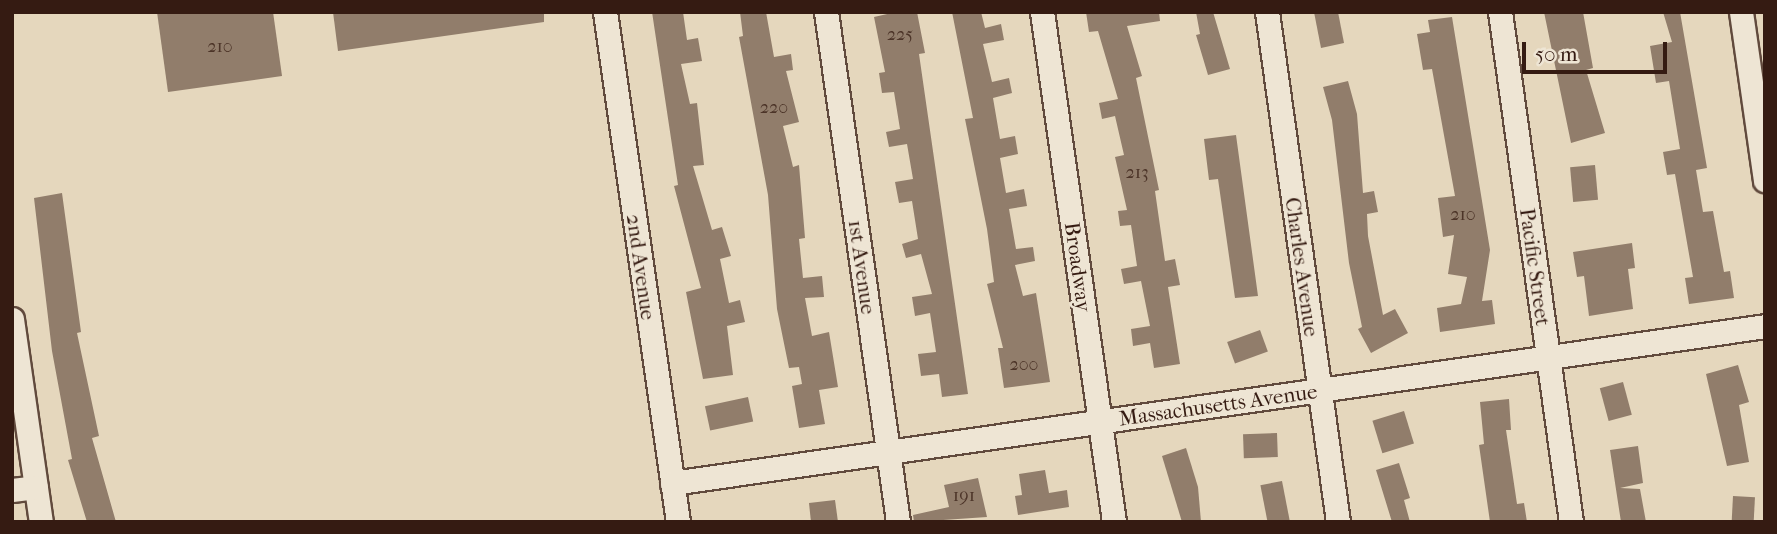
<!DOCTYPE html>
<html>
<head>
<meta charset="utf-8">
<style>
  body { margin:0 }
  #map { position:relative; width:1777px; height:534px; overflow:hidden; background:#e5d7bd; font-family:"IM FELL French Canon",serif }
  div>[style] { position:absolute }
  .building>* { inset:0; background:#917d6b; transform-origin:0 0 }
  .roads { filter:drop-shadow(2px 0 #614a3d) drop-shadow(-2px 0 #614a3d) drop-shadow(0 2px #614a3d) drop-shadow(0 -2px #614a3d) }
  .minor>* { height:23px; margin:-11.5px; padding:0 11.5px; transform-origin:11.5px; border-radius:11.5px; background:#eee5d4 }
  span { translate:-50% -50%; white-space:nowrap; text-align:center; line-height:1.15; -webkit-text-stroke:5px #eee5d4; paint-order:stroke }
  .number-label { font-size:18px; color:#4c3428 }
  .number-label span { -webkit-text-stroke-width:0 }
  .street-label { font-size:21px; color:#351b12 }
  .frame { position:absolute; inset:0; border:14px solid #351b12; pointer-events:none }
  .scale { position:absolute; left:1522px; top:42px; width:145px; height:32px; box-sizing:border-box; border:4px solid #351b12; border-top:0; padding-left:9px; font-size:21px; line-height:24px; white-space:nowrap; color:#351b12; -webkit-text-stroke:5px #eee5d4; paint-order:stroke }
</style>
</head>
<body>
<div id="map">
  <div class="building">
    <i style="clip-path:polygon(157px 12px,273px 12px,282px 76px,168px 92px)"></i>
    <i style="clip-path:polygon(333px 12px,544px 12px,544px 22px,338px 51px)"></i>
    <i style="clip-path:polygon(652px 12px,683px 12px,687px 40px,698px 38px,702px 61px,681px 64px,690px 104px,697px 103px,704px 165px,693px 166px,712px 230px,722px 227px,731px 256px,720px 259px,729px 303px,740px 300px,745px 322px,727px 326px,733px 375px,703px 379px,686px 292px,701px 288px,674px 186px,678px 185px)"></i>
    <i style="clip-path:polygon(740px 12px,766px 12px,774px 57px,791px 54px,793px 70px,786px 71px,799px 122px,783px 126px,793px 167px,799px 165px,805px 238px,799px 239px,803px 278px,822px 276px,824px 297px,805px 298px,812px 336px,829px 332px,838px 387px,819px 390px,825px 424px,799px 428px,792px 386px,802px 384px,799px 367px,789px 368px,777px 309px,768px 195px,739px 37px,743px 36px)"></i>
    <i style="clip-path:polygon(896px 12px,917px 12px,925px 53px,919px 54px,968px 394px,942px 397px,939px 374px,921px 376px,918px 354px,936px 352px,930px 313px,915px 316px,912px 297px,932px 294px,921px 254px,906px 258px,902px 244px,918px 239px,912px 201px,899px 203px,895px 182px,913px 179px,907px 144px,889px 147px,886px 132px,900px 129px,894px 92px,882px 93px,879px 73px,885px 72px,874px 17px)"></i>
    <i style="clip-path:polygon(952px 12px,981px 12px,985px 28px,1001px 24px,1004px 40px,983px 44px,992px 82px,1009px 78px,1012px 93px,993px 98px,1000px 139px,1015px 136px,1018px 154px,1000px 158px,1006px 193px,1024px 189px,1027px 206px,1009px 209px,1016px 249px,1033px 247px,1035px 261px,1015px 265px,1023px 296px,1036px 293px,1050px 382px,1004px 388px,998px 348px,1003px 348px,987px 284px,994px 282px,987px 229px,965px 119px,973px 118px)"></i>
    <i style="clip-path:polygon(1086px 12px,1159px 12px,1160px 21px,1127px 26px,1142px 76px,1136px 78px,1159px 190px,1155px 191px,1165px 261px,1175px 259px,1180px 285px,1168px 287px,1180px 364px,1154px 368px,1150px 343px,1133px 346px,1131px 329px,1150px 326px,1141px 281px,1124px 284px,1121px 269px,1137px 266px,1131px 225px,1120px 226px,1118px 211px,1127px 210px,1115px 157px,1124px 155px,1115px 116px,1102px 119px,1099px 103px,1118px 99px,1098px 31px,1089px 32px)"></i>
    <i style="clip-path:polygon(1196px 12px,1213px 12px,1230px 69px,1208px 75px,1196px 35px,1200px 34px)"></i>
    <i style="clip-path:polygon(1314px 12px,1338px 12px,1344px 43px,1321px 48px)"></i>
    <i style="clip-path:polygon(1544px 12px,1583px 12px,1593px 68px,1586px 70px,1605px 133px,1571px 143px)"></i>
    <i style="clip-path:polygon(1663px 12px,1680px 12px,1707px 168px,1696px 170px,1703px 212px,1713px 211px,1724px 272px,1730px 271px,1734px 298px,1689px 304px,1685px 278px,1693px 277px,1675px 174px,1667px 175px,1663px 152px,1680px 149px,1669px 81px,1656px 83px,1650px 46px,1672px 42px)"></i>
    <i style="clip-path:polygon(1452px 17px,1490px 250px,1482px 301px,1492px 300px,1495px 324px,1440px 332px,1437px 308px,1461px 304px,1467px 277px,1448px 274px,1454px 235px,1443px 237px,1438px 198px,1455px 196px,1432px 69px,1423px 70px,1417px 34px,1430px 32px,1428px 20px)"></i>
    <i style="clip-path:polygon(1348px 81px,1357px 114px,1363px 193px,1374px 191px,1378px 212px,1367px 214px,1368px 236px,1383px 315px,1395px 309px,1408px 333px,1371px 353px,1358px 329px,1362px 327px,1349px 263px,1332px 120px,1323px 87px)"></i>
    <i style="clip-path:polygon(1236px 135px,1258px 296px,1235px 298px,1218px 179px,1209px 180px,1204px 139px)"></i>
    <i style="left:1595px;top:165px;width:35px;height:25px;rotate:85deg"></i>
    <i style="clip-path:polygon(62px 193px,81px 332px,77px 333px,99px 436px,92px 438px,116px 522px,87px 522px,68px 460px,72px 459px,52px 351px,34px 198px)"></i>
    <i style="clip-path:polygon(1632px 243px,1635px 268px,1628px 269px,1633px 309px,1589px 316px,1584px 276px,1577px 277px,1573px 252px)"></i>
    <i style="left:1260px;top:330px;width:23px;height:35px;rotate:70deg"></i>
    <i style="clip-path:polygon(1738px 365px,1749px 402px,1739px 405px,1749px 462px,1727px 466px,1706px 374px)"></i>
    <i style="left:1623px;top:382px;width:34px;height:24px;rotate:75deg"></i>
    <i style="left:748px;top:397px;width:25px;height:44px;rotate:78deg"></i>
    <i style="clip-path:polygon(1509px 399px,1511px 430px,1506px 430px,1517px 504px,1524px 503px,1527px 522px,1490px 522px,1479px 445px,1484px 444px,1480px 402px)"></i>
    <i style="left:1404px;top:411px;width:34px;height:33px;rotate:73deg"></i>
    <i style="left:1277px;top:433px;width:24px;height:34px;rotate:88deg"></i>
    <i style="clip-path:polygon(1638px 446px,1643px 483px,1620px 488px,1640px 489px,1646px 522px,1621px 522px,1610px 450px)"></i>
    <i style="clip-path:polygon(1186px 448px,1198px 487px,1201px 522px,1182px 522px,1162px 456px)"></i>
    <i style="clip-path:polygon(1399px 463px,1410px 498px,1404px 500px,1410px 522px,1392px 522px,1376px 470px)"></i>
    <i style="clip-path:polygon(1045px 470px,1049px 493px,1067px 490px,1069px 507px,1018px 515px,1015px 496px,1022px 495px,1019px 474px)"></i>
    <i style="clip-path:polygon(978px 478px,987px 517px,914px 522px,913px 515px,949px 507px,944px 485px)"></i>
    <i style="left:1282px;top:481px;width:42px;height:22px;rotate:79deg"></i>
    <i style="left:1733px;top:496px;width:22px;height:26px;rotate:3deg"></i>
    <i style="clip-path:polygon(835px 500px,838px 522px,811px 522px,809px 503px)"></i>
  </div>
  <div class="roads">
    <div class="minor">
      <i style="left:605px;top:12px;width:515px;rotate:81.85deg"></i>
      <i style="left:826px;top:12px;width:515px;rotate:81.96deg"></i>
      <i style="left:1042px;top:12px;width:515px;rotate:81.96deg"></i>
      <i style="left:1267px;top:12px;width:515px;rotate:82.07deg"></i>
      <i style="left:1500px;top:12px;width:515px;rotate:82.07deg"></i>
      <i style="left:1741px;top:12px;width:170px;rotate:81.9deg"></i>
      <i style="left:12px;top:319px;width:205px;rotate:81.9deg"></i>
      <i style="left:672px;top:483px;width:1104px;rotate:-8.17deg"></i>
      <i style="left:12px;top:490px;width:24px;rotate:-7deg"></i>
    </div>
  </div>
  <div class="number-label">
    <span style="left:900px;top:35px">225</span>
    <span style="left:220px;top:47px">210</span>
    <span style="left:774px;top:108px">220</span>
    <span style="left:1137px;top:173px">213</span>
    <span style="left:1463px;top:215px">210</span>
    <span style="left:1024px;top:365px">200</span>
    <span style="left:964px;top:496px">191</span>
  </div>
  <div class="street-label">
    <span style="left:641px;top:267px;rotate:82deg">2nd Avenue</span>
    <span style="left:862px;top:267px;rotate:82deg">1st Avenue</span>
    <span style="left:1078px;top:267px;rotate:82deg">Broadway</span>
    <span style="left:1302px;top:267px;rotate:82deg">Charles Avenue</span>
    <span style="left:1535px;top:267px;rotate:82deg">Pacific Street</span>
    <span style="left:1218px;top:405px;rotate:-8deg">Massachusetts Avenue</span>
  </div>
  <div class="frame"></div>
  <div class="scale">50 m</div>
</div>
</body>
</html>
